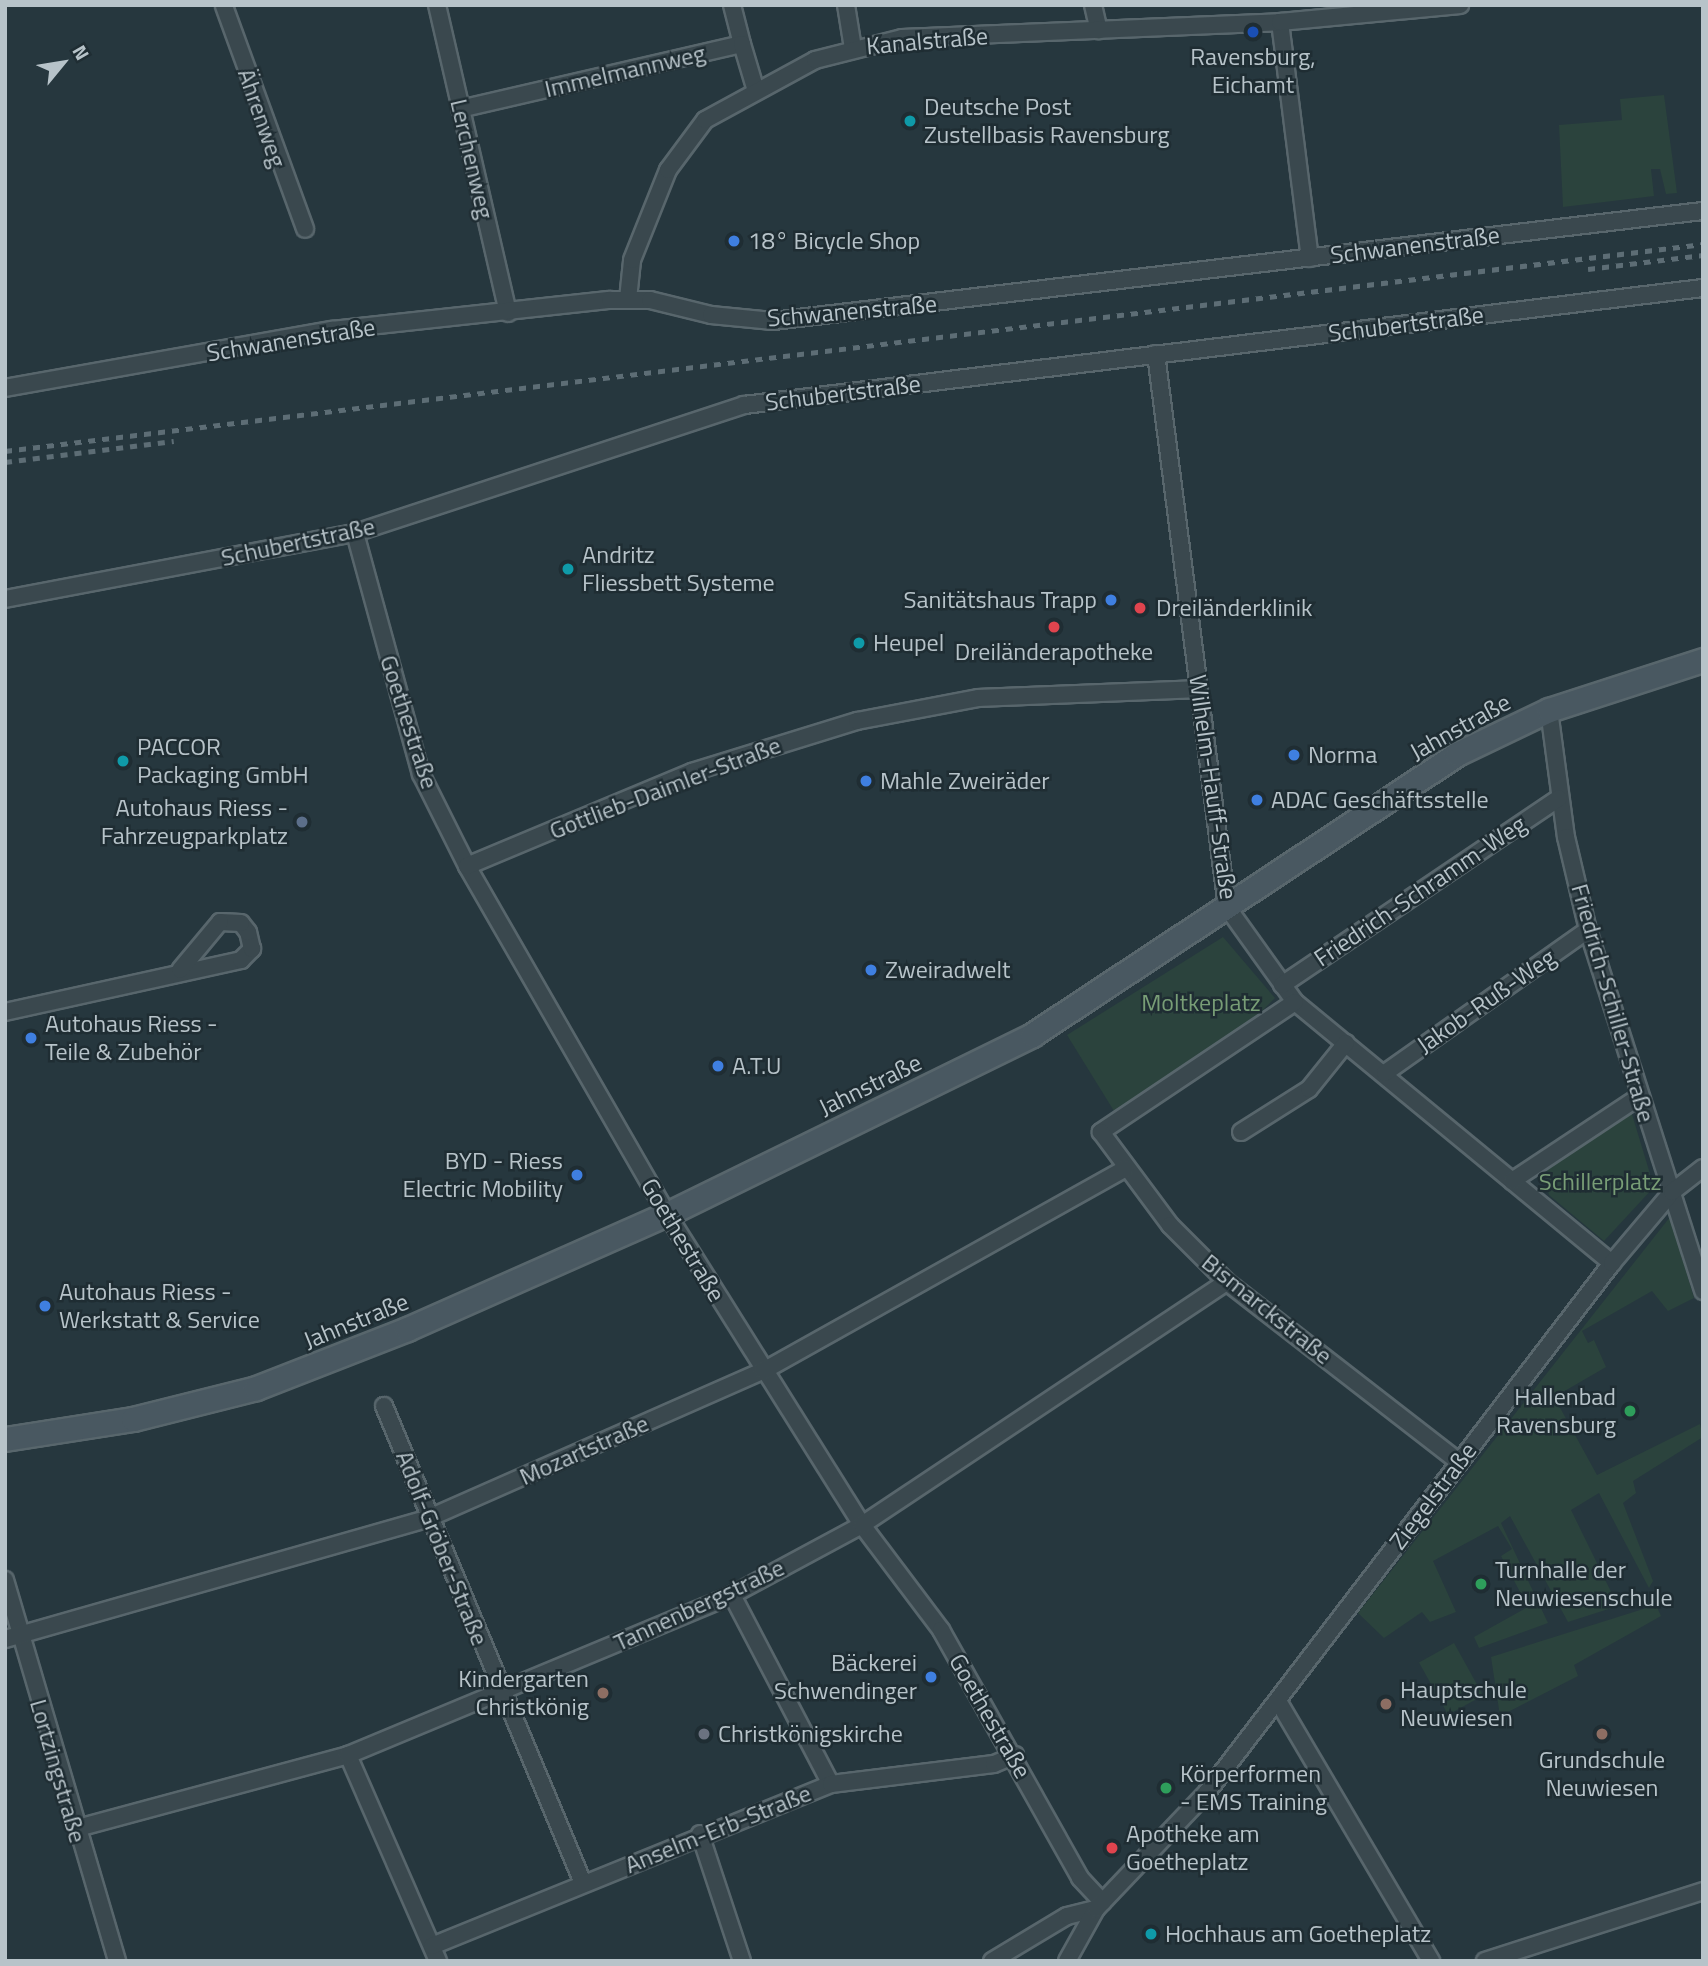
<!DOCTYPE html>
<html>
<head>
<meta charset="utf-8">
<style>
  body { margin:0 }
  #map { position:relative; width:1708px; height:1966px; overflow:hidden; background:#26373e; font-family:"Titillium Web",sans-serif }
  div>[style] { position:absolute }
  .green>* { inset:0; background:#2b433d; transform-origin:0 0 }
  .roads { filter:drop-shadow(2px 0 #58666c) drop-shadow(-2px 0 #58666c) drop-shadow(0 2px #58666c) drop-shadow(0 -2px #58666c) }
  .minor>* { height:16px; margin:-8px; padding:0 8px; transform-origin:8px; border-radius:8px; background:#3a484e }
  .secondary>* { height:23px; margin:-11.5px; padding:0 11.5px; transform-origin:11.5px; border-radius:11.5px; background:#495861 }
  .rail>* { height:5px; margin-top:-2.5px; transform-origin:0; background:repeating-linear-gradient(90deg,#5d6d75 0 7px,transparent 0 14px) }
  .dots>* { width:19px; height:19px; translate:-50% -50%; box-sizing:border-box; border:4px solid #1f2d33; border-radius:50% }
  span { translate:-50% -50%; white-space:nowrap; text-align:center; line-height:1.15; -webkit-text-stroke:5px #1f2d33; paint-order:stroke }
  .street-label { font-size:24px; color:#b7c3c9 }
  .poi-label { font-size:24px; color:#b7c3c9 }
  .left { translate:0 -50%; text-align:left }
  .right { translate:-100% -50%; text-align:right }
  .park-label { font-size:24px; color:#789d76 }
  .frame { position:absolute; inset:0; border:7px solid #b7c3c9; pointer-events:none }
  .north { position:absolute; left:28px; top:28px; width:70px; height:70px; -webkit-text-stroke:5px #1f2d33; paint-order:stroke; rotate:60deg; font-size:19px; font-weight:700; line-height:28px; text-align:center; color:#b7c3c9 }
  .north::after { content:''; display:block; margin:auto; width:24px; height:32px; background:#b7c3c9; clip-path:polygon(50% 0,100% 100%,50% 72%,0 100%) }
</style>
</head>
<body>
<div id="map">
  <div class="green">
    <i style="clip-path:polygon(1664px 95px,1677px 193px,1666px 194px,1660px 169px,1651px 169px,1654px 196px,1563px 207px,1559px 125px,1622px 120px,1620px 99px)"></i>
    <i style="clip-path:polygon(1223px 937px,1275px 998px,1247px 1026px,1114px 1111px,1067px 1035px)"></i>
    <i style="clip-path:polygon(1631px 1111px,1654px 1187px,1604px 1241px,1549px 1195px,1542px 1169px)"></i>
    <i style="clip-path:polygon(1670px 1217px,1694px 1298px,1668px 1311px,1652px 1291px,1582px 1331px,1588px 1343px,1594px 1340px,1606px 1367px,1563px 1392px,1567px 1399px,1558px 1404px,1597px 1475px,1700px 1424px,1703px 1437px,1633px 1481px,1636px 1493px,1623px 1503px,1653px 1581px,1649px 1588px,1599px 1493px,1571px 1510px,1618px 1606px,1568px 1622px,1510px 1516px,1501px 1523px,1548px 1623px,1479px 1648px,1474px 1637px,1528px 1607px,1501px 1556px,1512px 1549px,1498px 1526px,1433px 1561px,1456px 1612px,1430px 1622px,1422px 1612px,1384px 1638px,1358px 1613px)"></i>
    <i style="clip-path:polygon(1656px 1605px,1661px 1616px,1574px 1665px,1578px 1676px,1500px 1716px,1491px 1657px)"></i>
    <i style="left:1454px;top:1643px;width:60px;height:40px;rotate:61deg"></i>
  </div>
  <div class="roads">
    <div class="minor">
      <i style="left:437px;top:5px;width:316px;rotate:77deg"></i>
      <i style="left:732px;top:5px;width:40px;rotate:75.6deg"></i>
      <i style="left:846px;top:5px;width:44px;rotate:80.8deg"></i>
      <i style="left:1093px;top:5px;width:26px;rotate:77deg"></i>
      <i style="left:224px;top:6px;width:237px;rotate:70deg"></i>
      <i style="left:1280px;top:22px;width:238px;rotate:82.8deg"></i>
      <i style="left:460px;top:109px;width:289px;rotate:-13deg"></i>
      <i style="left:742px;top:44px;width:49px;rotate:73.4deg"></i>
      <i style="left:628px;top:299px;width:39px;rotate:-84deg"></i>
      <i style="left:632px;top:260px;width:97px;rotate:-68.2deg"></i>
      <i style="left:668px;top:170px;width:62px;rotate:-53.5deg"></i>
      <i style="left:705px;top:120px;width:125px;rotate:-28.6deg"></i>
      <i style="left:815px;top:60px;width:90px;rotate:-14.2deg"></i>
      <i style="left:902px;top:38px;width:378px;rotate:-2.4deg"></i>
      <i style="left:1280px;top:22px;width:181px;rotate:-5.4deg"></i>
      <i style="left:1156px;top:354px;width:558px;rotate:82.68deg"></i>
      <i style="left:1227px;top:907px;width:117px;rotate:54.4deg"></i>
      <i style="left:1295px;top:1002px;width:411px;rotate:39.5deg"></i>
      <i style="left:5px;top:388px;width:332px;rotate:-10.1deg"></i>
      <i style="left:332px;top:330px;width:280px;rotate:-6.2deg"></i>
      <i style="left:610px;top:300px;width:40px"></i>
      <i style="left:650px;top:300px;width:63px;rotate:13.8deg"></i>
      <i style="left:711px;top:315px;width:62px;rotate:5.5deg"></i>
      <i style="left:773px;top:321px;width:936px;rotate:-6.75deg"></i>
      <i style="left:355px;top:533px;width:250px;rotate:74.7deg"></i>
      <i style="left:421px;top:774px;width:103px;rotate:63.4deg"></i>
      <i style="left:467px;top:866px;width:401px;rotate:60.1deg"></i>
      <i style="left:667px;top:1214px;width:367px;rotate:57.9deg"></i>
      <i style="left:862px;top:1525px;width:131px;rotate:53deg"></i>
      <i style="left:941px;top:1630px;width:284px;rotate:60.7deg"></i>
      <i style="left:1080px;top:1878px;width:33px;rotate:47deg"></i>
      <i style="left:5px;top:599px;width:356px;rotate:-10.7deg"></i>
      <i style="left:355px;top:533px;width:410px;rotate:-18.2deg"></i>
      <i style="left:744px;top:405px;width:966px;rotate:-6.96deg"></i>
      <i style="left:1549px;top:710px;width:128px;rotate:82.4deg"></i>
      <i style="left:1566px;top:837px;width:96px;rotate:76.7deg"></i>
      <i style="left:1588px;top:930px;width:379px;rotate:72.3deg"></i>
      <i style="left:467px;top:866px;width:244px;rotate:-22.7deg"></i>
      <i style="left:692px;top:772px;width:173px;rotate:-17.2deg"></i>
      <i style="left:857px;top:721px;width:124px;rotate:-10.7deg"></i>
      <i style="left:979px;top:698px;width:220px;rotate:-2.3deg"></i>
      <i style="left:1282px;top:985px;width:334px;rotate:-34deg"></i>
      <i style="left:1295px;top:1002px;width:234px;rotate:146.2deg"></i>
      <i style="left:1101px;top:1132px;width:116px;rotate:53.4deg"></i>
      <i style="left:1170px;top:1225px;width:81px;rotate:45deg"></i>
      <i style="left:1227px;top:1282px;width:294px;rotate:37.8deg"></i>
      <i style="left:5px;top:1012px;width:242px;rotate:-12.4deg"></i>
      <i style="left:241px;top:960px;width:16px;rotate:-45deg"></i>
      <i style="left:252px;top:949px;width:17px;rotate:-103deg"></i>
      <i style="left:248px;top:932px;width:11px;rotate:-128deg"></i>
      <i style="left:241px;top:923px;width:21px;rotate:-177deg"></i>
      <i style="left:220px;top:922px;width:62px;rotate:129.8deg"></i>
      <i style="left:1385px;top:1073px;width:248px;rotate:-35.2deg"></i>
      <i style="left:1241px;top:1132px;width:80px;rotate:-32.3deg"></i>
      <i style="left:1309px;top:1089px;width:59px;rotate:-51.2deg"></i>
      <i style="left:1512px;top:1181px;width:152px;rotate:-33.5deg"></i>
      <i style="left:384px;top:1406px;width:517px;rotate:67.35deg"></i>
      <i style="left:5px;top:1580px;width:397px;rotate:73.6deg"></i>
      <i style="left:732px;top:1595px;width:213px;rotate:62.4deg"></i>
      <i style="left:5px;top:1639px;width:441px;rotate:-15.9deg"></i>
      <i style="left:429px;top:1518px;width:365px;rotate:-23.8deg"></i>
      <i style="left:763px;top:1371px;width:415px;rotate:-29.2deg"></i>
      <i style="left:1278px;top:1701px;width:302px;rotate:59.5deg"></i>
      <i style="left:348px;top:1755px;width:225px;rotate:66.4deg"></i>
      <i style="left:78px;top:1828px;width:280px;rotate:-15.1deg"></i>
      <i style="left:348px;top:1755px;width:416px;rotate:-22.6deg"></i>
      <i style="left:732px;top:1595px;width:148px;rotate:-28.3deg"></i>
      <i style="left:862px;top:1525px;width:438px;rotate:-33.7deg"></i>
      <i style="left:700px;top:1834px;width:134px;rotate:71.7deg"></i>
      <i style="left:432px;top:1946px;width:431px;rotate:-22.1deg"></i>
      <i style="left:831px;top:1784px;width:164px;rotate:-7deg"></i>
      <i style="left:994px;top:1764px;width:23px;rotate:-23deg"></i>
      <i style="left:992px;top:1961px;width:87px;rotate:-31deg"></i>
      <i style="left:1067px;top:1916px;width:30px;rotate:-14deg"></i>
      <i style="left:1067px;top:1961px;width:60px;rotate:-60.9deg"></i>
      <i style="left:1096px;top:1909px;width:161px;rotate:-46.5deg"></i>
      <i style="left:1207px;top:1792px;width:666px;rotate:-52.56deg"></i>
      <i style="left:1612px;top:1263px;width:93px;rotate:-49.8deg"></i>
      <i style="left:1672px;top:1192px;width:39px;rotate:-38deg"></i>
      <i style="left:1485px;top:1961px;width:229px;rotate:-17.8deg"></i>
    </div>
    <div class="secondary">
      <i style="left:5px;top:1439px;width:130px;rotate:-8.9deg"></i>
      <i style="left:133px;top:1419px;width:127px;rotate:-14.1deg"></i>
      <i style="left:256px;top:1388px;width:162px;rotate:-21.3deg"></i>
      <i style="left:407px;top:1329px;width:284px;rotate:-23.9deg"></i>
      <i style="left:667px;top:1214px;width:407px;rotate:-26.1deg"></i>
      <i style="left:1032px;top:1035px;width:509px;rotate:-33.47deg"></i>
      <i style="left:1457px;top:754px;width:102px;rotate:-25.6deg"></i>
      <i style="left:1549px;top:710px;width:162px;rotate:-18deg"></i>
    </div>
  </div>
  <div class="rail">
    <i style="left:1588px;top:269px;width:116px;rotate:-6.9deg"></i>
    <i style="left:5px;top:451px;width:1711px;rotate:-6.95deg"></i>
    <i style="left:5px;top:462px;width:170px;rotate:-7.1deg"></i>
  </div>
  <div class="dots">
    <i style="left:1253px;top:32px;background:#1a4fb4"></i>
    <i style="left:910px;top:121px;background:#0f9aa8"></i>
    <i style="left:734px;top:241px;background:#3f7fe0"></i>
    <i style="left:568px;top:569px;background:#0f9aa8"></i>
    <i style="left:1111px;top:600px;background:#3f7fe0"></i>
    <i style="left:1140px;top:608px;background:#e0444e"></i>
    <i style="left:1054px;top:627px;background:#e0444e"></i>
    <i style="left:859px;top:643px;background:#0f9aa8"></i>
    <i style="left:1294px;top:755px;background:#3f7fe0"></i>
    <i style="left:123px;top:761px;background:#0f9aa8"></i>
    <i style="left:866px;top:781px;background:#3f7fe0"></i>
    <i style="left:1257px;top:800px;background:#3f7fe0"></i>
    <i style="left:302px;top:822px;background:#5c6f8a"></i>
    <i style="left:871px;top:970px;background:#3f7fe0"></i>
    <i style="left:31px;top:1038px;background:#3f7fe0"></i>
    <i style="left:718px;top:1066px;background:#3f7fe0"></i>
    <i style="left:577px;top:1175px;background:#3f7fe0"></i>
    <i style="left:45px;top:1306px;background:#3f7fe0"></i>
    <i style="left:1630px;top:1411px;background:#2e9e5b"></i>
    <i style="left:1481px;top:1584px;background:#2e9e5b"></i>
    <i style="left:931px;top:1677px;background:#3f7fe0"></i>
    <i style="left:603px;top:1693px;background:#8d6e63"></i>
    <i style="left:1386px;top:1704px;background:#8d6e63"></i>
    <i style="left:704px;top:1734px;background:#6b7280"></i>
    <i style="left:1602px;top:1734px;background:#8d6e63"></i>
    <i style="left:1166px;top:1788px;background:#2e9e5b"></i>
    <i style="left:1112px;top:1848px;background:#e0444e"></i>
    <i style="left:1151px;top:1934px;background:#0f9aa8"></i>
  </div>
  <div class="street-label">
    <span style="left:927px;top:41px;rotate:-5deg">Kanalstraße</span>
    <span style="left:625px;top:71px;rotate:-13deg">Immelmannweg</span>
    <span style="left:262px;top:118px;rotate:71deg">Ährenweg</span>
    <span style="left:472px;top:159px;rotate:77deg">Lerchenweg</span>
    <span style="left:1415px;top:245px;rotate:-7deg">Schwanenstraße</span>
    <span style="left:852px;top:311px;rotate:-5deg">Schwanenstraße</span>
    <span style="left:1406px;top:324px;rotate:-7deg">Schubertstraße</span>
    <span style="left:291px;top:340px;rotate:-9deg">Schwanenstraße</span>
    <span style="left:843px;top:393px;rotate:-7deg">Schubertstraße</span>
    <span style="left:298px;top:542px;rotate:-12deg">Schubertstraße</span>
    <span style="left:409px;top:722px;rotate:72deg">Goethestraße</span>
    <span style="left:1460px;top:727px;rotate:-29deg">Jahnstraße</span>
    <span style="left:1213px;top:787px;rotate:82deg">Wilhelm-Hauff-Straße</span>
    <span style="left:665px;top:788px;rotate:-21deg">Gottlieb-Daimler-Straße</span>
    <span style="left:1420px;top:891px;rotate:-34deg">Friedrich-Schramm-Weg</span>
    <span style="left:1486px;top:1001px;rotate:-35deg">Jakob-Ruß-Weg</span>
    <span style="left:1613px;top:1003px;rotate:74deg">Friedrich-Schiller-Straße</span>
    <span style="left:870px;top:1085px;rotate:-26deg">Jahnstraße</span>
    <span style="left:683px;top:1240px;rotate:59deg">Goethestraße</span>
    <span style="left:1267px;top:1309px;rotate:39deg">Bismarckstraße</span>
    <span style="left:356px;top:1321px;rotate:-22deg">Jahnstraße</span>
    <span style="left:584px;top:1450px;rotate:-24deg">Mozartstraße</span>
    <span style="left:1433px;top:1496px;rotate:-53deg">Ziegelstraße</span>
    <span style="left:442px;top:1548px;rotate:68deg">Adolf-Gröber-Straße</span>
    <span style="left:699px;top:1605px;rotate:-25deg">Tannenbergstraße</span>
    <span style="left:990px;top:1716px;rotate:60deg">Goethestraße</span>
    <span style="left:58px;top:1771px;rotate:74deg">Lortzingstraße</span>
    <span style="left:718px;top:1829px;rotate:-22deg">Anselm-Erb-Straße</span>
  </div>
  <div class="poi-label">
    <span style="left:1253px;top:71px">Ravensburg,<br>Eichamt</span>
    <span class="left" style="left:924px;top:121px">Deutsche Post<br>Zustellbasis Ravensburg</span>
    <span class="left" style="left:748px;top:241px">18° Bicycle Shop</span>
    <span class="left" style="left:582px;top:569px">Andritz<br>Fliessbett Systeme</span>
    <span class="right" style="left:1097px;top:600px">Sanitätshaus Trapp</span>
    <span class="left" style="left:1156px;top:608px">Dreiländerklinik</span>
    <span class="left" style="left:873px;top:643px">Heupel</span>
    <span style="left:1054px;top:652px">Dreiländerapotheke</span>
    <span class="left" style="left:137px;top:761px">PACCOR<br>Packaging GmbH</span>
    <span class="left" style="left:1308px;top:755px">Norma</span>
    <span class="left" style="left:880px;top:781px">Mahle Zweiräder</span>
    <span class="left" style="left:1271px;top:800px">ADAC Geschäftsstelle</span>
    <span class="right" style="left:288px;top:822px">Autohaus Riess -<br>Fahrzeugparkplatz</span>
    <span class="left" style="left:885px;top:970px">Zweiradwelt</span>
    <span class="left" style="left:45px;top:1038px">Autohaus Riess -<br>Teile &amp; Zubehör</span>
    <span class="left" style="left:732px;top:1066px">A.T.U</span>
    <span class="right" style="left:563px;top:1175px">BYD - Riess<br>Electric Mobility</span>
    <span class="left" style="left:59px;top:1306px">Autohaus Riess -<br>Werkstatt &amp; Service</span>
    <span class="right" style="left:1616px;top:1411px">Hallenbad<br>Ravensburg</span>
    <span class="left" style="left:1495px;top:1584px">Turnhalle der<br>Neuwiesenschule</span>
    <span class="right" style="left:917px;top:1677px">Bäckerei<br>Schwendinger</span>
    <span class="right" style="left:589px;top:1693px">Kindergarten<br>Christkönig</span>
    <span class="left" style="left:1400px;top:1704px">Hauptschule<br>Neuwiesen</span>
    <span class="left" style="left:718px;top:1734px">Christkönigskirche</span>
    <span style="left:1602px;top:1774px">Grundschule<br>Neuwiesen</span>
    <span class="left" style="left:1180px;top:1788px">Körperformen<br>- EMS Training</span>
    <span class="left" style="left:1126px;top:1848px">Apotheke am<br>Goetheplatz</span>
    <span class="left" style="left:1165px;top:1934px">Hochhaus am Goetheplatz</span>
  </div>
  <div class="park-label">
    <span style="left:1201px;top:1003px">Moltkeplatz</span>
    <span style="left:1600px;top:1182px">Schillerplatz</span>
  </div>
  <div class="frame"></div>
  <div class="north">N</div>
</div>
</body>
</html>
